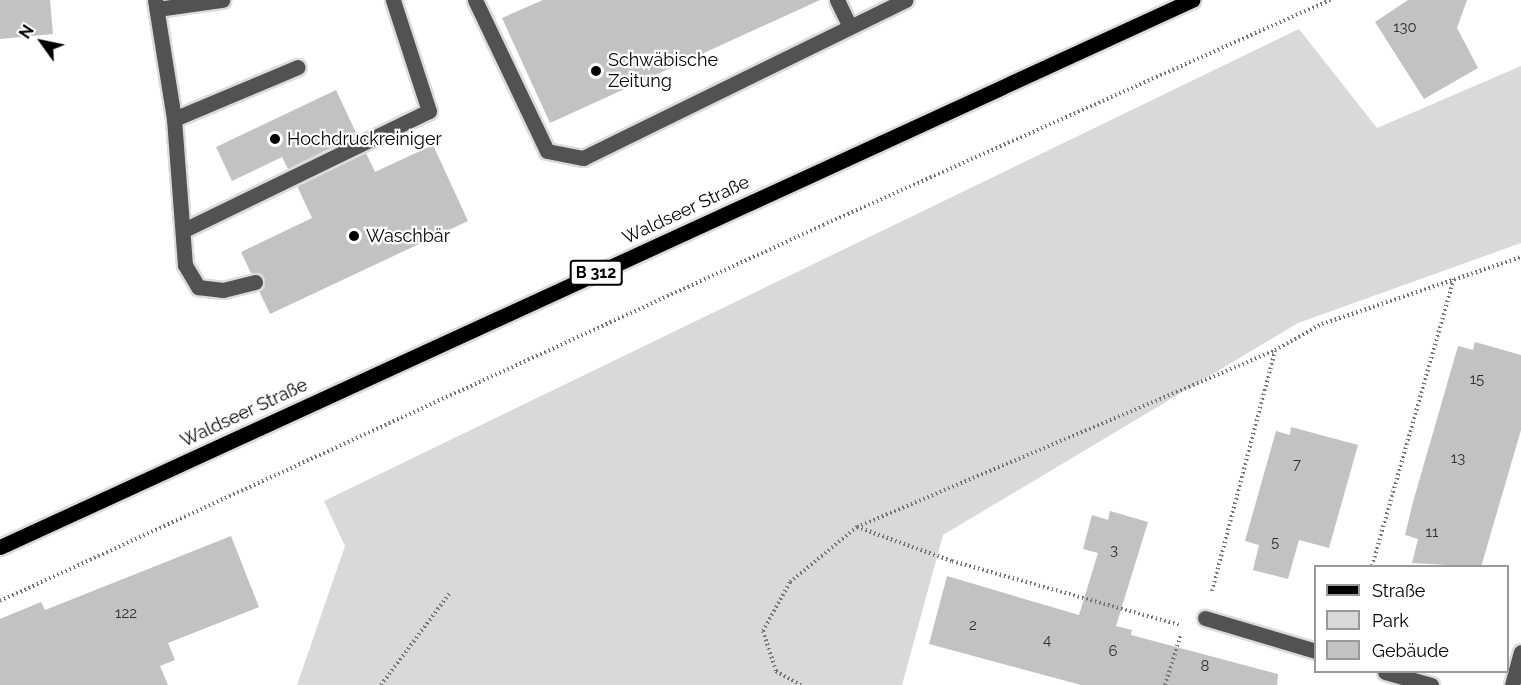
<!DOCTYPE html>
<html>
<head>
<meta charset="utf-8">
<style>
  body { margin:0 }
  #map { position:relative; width:1521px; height:685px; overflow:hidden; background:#fff; font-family:Raleway,sans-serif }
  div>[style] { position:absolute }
  .green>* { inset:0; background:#d9d9d9 }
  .building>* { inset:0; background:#c2c2c2 }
  .path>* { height:4px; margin-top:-2px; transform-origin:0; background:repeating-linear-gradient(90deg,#747474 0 1.5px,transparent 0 4.5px) }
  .roads { filter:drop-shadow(2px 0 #dbdbdb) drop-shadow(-2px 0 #dbdbdb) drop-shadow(0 2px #dbdbdb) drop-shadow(0 -2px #dbdbdb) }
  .minor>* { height:15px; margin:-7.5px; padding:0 7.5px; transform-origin:7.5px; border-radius:7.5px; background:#525252 }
  .major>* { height:15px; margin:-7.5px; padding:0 7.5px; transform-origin:7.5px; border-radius:7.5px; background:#000 }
  .dots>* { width:16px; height:16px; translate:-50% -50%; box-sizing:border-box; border:3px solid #fff; border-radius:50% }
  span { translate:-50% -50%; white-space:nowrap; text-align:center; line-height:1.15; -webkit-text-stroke:4.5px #fff; paint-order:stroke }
  .number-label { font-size:15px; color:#303030 }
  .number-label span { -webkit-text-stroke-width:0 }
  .shield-label span { padding:2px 4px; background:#fff; border:2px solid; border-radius:4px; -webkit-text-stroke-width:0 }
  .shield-label { font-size:16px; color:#000; font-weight:700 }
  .poi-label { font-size:18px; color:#000 }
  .left { translate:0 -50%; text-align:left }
  .street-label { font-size:18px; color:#000 }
  .legend { position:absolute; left:1314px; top:565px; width:195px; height:108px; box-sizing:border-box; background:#fff; border:2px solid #999; margin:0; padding:8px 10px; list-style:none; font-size:18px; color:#000 }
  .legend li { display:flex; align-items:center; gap:12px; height:30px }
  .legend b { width:30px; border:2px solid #999 }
  .north { position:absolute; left:12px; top:12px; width:60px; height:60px; -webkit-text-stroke:4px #fff; paint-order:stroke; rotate:303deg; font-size:16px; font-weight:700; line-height:24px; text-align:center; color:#000 }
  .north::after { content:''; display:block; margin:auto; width:21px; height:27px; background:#000; clip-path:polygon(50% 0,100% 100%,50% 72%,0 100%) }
</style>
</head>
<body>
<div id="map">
  <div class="green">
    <i style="clip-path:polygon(1299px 29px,1377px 128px,1521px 66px,1521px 243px,1298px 323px,943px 535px,902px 685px,297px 685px,345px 546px,324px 501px)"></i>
  </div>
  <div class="building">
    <i style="clip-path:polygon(0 0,50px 0,53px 34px,0 39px)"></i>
    <i style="clip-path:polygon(543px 0,820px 0,550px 123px,502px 18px)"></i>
    <i style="clip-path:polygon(1408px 0,1467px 0,1457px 28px,1478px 68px,1424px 99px,1375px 22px)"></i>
    <i style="clip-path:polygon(336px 90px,357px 135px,288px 169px,282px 157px,232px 181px,216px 147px)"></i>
    <i style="clip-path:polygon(433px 145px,468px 221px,270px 314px,259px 291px,264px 279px,258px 273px,251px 273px,241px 252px,312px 218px,297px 186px,366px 153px,375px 172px)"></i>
    <i style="clip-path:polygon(1475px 342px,1521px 355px,1521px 430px,1481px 567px,1412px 563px,1418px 539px,1405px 535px,1413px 502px,1458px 346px,1473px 350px)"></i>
    <i style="clip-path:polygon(1291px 427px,1358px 445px,1329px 548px,1299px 540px,1288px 579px,1253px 570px,1259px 545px,1245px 541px,1276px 431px,1290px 435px)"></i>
    <i style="clip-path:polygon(1110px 511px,1148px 522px,1116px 626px,1132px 630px,1131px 635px,1278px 674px,1277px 685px,1081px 685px,929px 644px,947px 576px,1079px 615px,1098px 553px,1083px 549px,1092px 515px,1108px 520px)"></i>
    <i style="clip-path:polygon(231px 536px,259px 607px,168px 643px,175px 660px,160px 666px,168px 685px,0 685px,0 619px,41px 602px,45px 610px)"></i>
  </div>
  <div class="path">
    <i style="left:857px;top:527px;width:101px;rotate:19.7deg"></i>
    <i style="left:952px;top:561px;width:236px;rotate:15.7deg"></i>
    <i style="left:1372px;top:566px;width:299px;rotate:-74.1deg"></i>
    <i style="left:1212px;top:591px;width:248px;rotate:-75.3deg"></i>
    <i style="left:0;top:601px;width:905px;rotate:-24.55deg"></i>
    <i style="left:823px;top:225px;width:555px;rotate:-23.93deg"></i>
    <i style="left:381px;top:685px;width:114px;rotate:-53.2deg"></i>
    <i style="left:801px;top:685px;width:29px;rotate:-151deg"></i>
    <i style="left:776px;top:671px;width:42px;rotate:-108deg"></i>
    <i style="left:763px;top:631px;width:56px;rotate:-61.1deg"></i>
    <i style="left:790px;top:582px;width:87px;rotate:-39.4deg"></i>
    <i style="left:857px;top:527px;width:454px;rotate:-22.9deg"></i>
    <i style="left:1275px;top:350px;width:54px;rotate:-29deg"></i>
    <i style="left:1322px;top:324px;width:210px;rotate:-18.6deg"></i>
    <i style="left:1165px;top:685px;width:53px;rotate:-72.6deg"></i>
  </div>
  <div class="roads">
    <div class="minor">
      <i style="left:155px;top:0;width:121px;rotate:80.9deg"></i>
      <i style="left:174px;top:119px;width:146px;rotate:85.7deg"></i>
      <i style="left:185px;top:265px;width:26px;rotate:59deg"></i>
      <i style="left:198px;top:287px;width:25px;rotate:7deg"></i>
      <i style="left:223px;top:290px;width:33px;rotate:-14deg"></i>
      <i style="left:475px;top:0;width:167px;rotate:64.5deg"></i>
      <i style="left:547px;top:151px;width:37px;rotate:11deg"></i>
      <i style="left:583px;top:158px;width:359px;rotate:-26.1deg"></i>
      <i style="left:837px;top:0;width:28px;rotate:64deg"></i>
      <i style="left:157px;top:9px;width:66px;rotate:-7.9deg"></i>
      <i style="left:174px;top:119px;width:134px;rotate:-22.8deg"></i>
      <i style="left:186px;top:229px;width:270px;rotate:-25.9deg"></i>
      <i style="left:429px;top:111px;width:117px;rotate:-108deg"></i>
      <i style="left:1205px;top:618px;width:116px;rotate:16.6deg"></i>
      <i style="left:1385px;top:672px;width:48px;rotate:15.8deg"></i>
      <i style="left:1512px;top:685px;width:34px;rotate:-75deg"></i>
    </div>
    <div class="major">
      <i style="left:0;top:547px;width:1312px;rotate:-24.65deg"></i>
    </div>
  </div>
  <div class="dots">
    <i style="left:596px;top:71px;background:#000"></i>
    <i style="left:275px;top:139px;background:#000"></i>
    <i style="left:354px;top:236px;background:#000"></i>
  </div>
  <div class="number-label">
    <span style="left:1405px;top:28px">130</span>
    <span style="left:1477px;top:380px">15</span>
    <span style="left:1458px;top:459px">13</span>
    <span style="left:1297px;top:465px">7</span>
    <span style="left:1432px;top:533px">11</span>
    <span style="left:1275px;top:543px">5</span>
    <span style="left:1114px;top:551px">3</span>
    <span style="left:126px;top:614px">122</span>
    <span style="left:973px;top:626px">2</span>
    <span style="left:1047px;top:641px">4</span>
    <span style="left:1113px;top:652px">6</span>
    <span style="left:1205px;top:667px">8</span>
  </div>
  <div class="shield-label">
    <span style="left:596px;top:273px">B 312</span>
  </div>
  <div class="poi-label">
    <span class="left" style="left:608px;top:71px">Schwäbische<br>Zeitung</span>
    <span class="left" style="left:287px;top:139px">Hochdruckreiniger</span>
    <span class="left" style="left:366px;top:236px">Waschbär</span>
  </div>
  <div class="street-label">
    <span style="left:686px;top:210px;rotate:-25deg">Waldseer Straße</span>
    <span style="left:244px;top:413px;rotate:-25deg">Waldseer Straße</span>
  </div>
  <ul class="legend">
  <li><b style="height:8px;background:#000"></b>Straße</li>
  <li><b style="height:16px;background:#d9d9d9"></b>Park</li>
  <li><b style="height:16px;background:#c2c2c2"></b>Gebäude</li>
  </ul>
  <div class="north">N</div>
</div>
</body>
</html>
